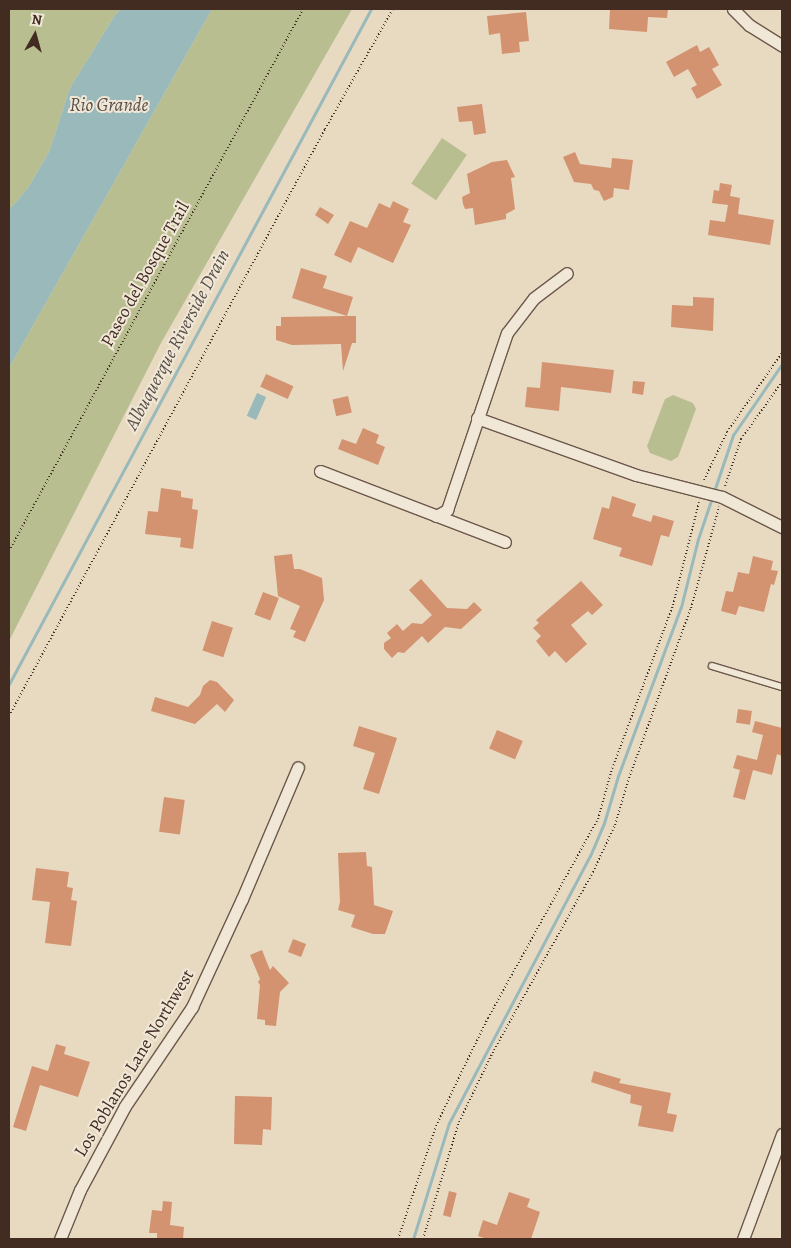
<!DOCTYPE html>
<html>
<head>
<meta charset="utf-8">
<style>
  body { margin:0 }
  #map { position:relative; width:791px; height:1248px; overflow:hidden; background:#e8dac1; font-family:Alegreya,serif }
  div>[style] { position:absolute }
  .green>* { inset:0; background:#b9be91; transform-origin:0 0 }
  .water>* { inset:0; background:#99b9ba; transform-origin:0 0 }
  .stream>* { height:3px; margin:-1.5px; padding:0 1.5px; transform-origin:1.5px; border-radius:1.5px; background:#99b9ba }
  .building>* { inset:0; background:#d39270; transform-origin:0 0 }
  .path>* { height:2px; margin-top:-1px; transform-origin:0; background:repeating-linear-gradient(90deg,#422c22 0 1px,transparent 0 3.5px) }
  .roads { filter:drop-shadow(1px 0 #6c584a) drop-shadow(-1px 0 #6c584a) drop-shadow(0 1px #6c584a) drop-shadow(0 -1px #6c584a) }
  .lane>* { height:5.5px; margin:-2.75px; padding:0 2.75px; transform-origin:2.75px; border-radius:2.75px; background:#f0e7d7 }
  .street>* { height:11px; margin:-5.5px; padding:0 5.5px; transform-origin:5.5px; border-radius:5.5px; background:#f0e7d7 }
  span { translate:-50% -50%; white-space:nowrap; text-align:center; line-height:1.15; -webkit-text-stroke:4px #f0e7d7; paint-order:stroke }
  .street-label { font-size:18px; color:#422c22 }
  .water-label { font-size:19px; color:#584f48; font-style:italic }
  .frame { position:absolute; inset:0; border:10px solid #422c22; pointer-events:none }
  .north { position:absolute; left:10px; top:10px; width:50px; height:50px; -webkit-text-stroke:4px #f0e7d7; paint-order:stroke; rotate:7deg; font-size:14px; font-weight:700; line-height:20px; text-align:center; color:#422c22 }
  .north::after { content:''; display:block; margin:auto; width:18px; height:22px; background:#422c22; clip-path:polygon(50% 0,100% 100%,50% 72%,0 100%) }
</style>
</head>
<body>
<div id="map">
  <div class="green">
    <i style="clip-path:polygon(9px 9px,121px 9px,115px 15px,70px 88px,49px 152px,28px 188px,9px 210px)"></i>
    <i style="clip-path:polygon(212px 9px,352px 9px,161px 343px,9px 641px,9px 368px)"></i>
    <i style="left:442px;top:138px;width:30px;height:55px;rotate:34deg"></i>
    <i style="clip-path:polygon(673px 395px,693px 403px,696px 409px,678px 457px,671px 461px,650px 453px,647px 446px,665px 399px)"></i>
  </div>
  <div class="water">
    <i style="clip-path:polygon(121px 9px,212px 9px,9px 368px,9px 210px,28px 188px,49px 152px,70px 88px,115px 15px)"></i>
    <i style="left:257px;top:393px;width:10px;height:25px;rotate:24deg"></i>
  </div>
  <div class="stream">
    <i style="left:9px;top:684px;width:766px;rotate:-61.8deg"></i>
    <i style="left:413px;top:1239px;width:121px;rotate:-72.8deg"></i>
    <i style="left:449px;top:1123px;width:302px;rotate:-62.2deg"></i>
    <i style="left:590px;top:856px;width:36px;rotate:-67deg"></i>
    <i style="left:604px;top:823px;width:49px;rotate:-73.4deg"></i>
    <i style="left:618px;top:776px;width:180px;rotate:-69.6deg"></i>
    <i style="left:681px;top:607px;width:70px;rotate:-76deg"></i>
    <i style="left:698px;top:539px;width:110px;rotate:-71.4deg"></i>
    <i style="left:733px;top:435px;width:86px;rotate:-55.4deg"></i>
  </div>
  <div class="building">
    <i style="clip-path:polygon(610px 9px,668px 9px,667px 18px,648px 17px,647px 32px,609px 29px)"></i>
    <i style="clip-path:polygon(526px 12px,529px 41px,519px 42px,520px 52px,502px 54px,500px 33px,489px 35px,487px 16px)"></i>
    <i style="clip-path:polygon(697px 45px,700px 52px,709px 47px,719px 65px,712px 69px,722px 85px,697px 99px,691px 88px,697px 85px,688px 69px,674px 77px,666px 62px)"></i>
    <i style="clip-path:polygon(482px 104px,486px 133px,474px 135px,472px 121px,459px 122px,457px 107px)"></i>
    <i style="clip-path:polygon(575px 152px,580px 164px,611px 168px,612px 158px,633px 160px,629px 190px,614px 188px,613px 197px,604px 201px,599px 191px,594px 190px,591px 184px,574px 182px,563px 157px)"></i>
    <i style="clip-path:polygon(507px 160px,515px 177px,511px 178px,515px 209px,506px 214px,506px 219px,475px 225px,473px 208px,465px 209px,463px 204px,462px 197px,470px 193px,467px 174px,492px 162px)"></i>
    <i style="clip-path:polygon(720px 183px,732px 185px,730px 196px,740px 198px,738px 214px,774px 220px,770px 245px,708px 235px,710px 220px,725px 222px,728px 205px,712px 203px,714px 190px,719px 191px)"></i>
    <i style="clip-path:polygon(393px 201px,409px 209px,403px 222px,411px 225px,393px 263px,358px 247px,351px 263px,334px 255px,350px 221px,367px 228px,379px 203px,390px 208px)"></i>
    <i style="clip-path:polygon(320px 207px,334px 215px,328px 224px,315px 215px)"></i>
    <i style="clip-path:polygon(301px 268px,327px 276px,323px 288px,353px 297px,347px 316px,356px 316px,356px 343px,352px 343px,343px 371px,341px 344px,292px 345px,276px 340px,276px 326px,281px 326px,281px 317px,347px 316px,292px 298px)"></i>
    <i style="clip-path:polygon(693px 297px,714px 298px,713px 331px,671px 327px,672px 305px,693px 306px)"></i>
    <i style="clip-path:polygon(542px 362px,614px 370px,611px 393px,561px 387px,559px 411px,525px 407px,527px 387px,540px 388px)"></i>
    <i style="left:266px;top:374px;width:30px;height:14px;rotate:24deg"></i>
    <i style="clip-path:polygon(633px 381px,645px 382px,643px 395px,632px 393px)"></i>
    <i style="left:348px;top:396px;width:17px;height:16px;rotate:77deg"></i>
    <i style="clip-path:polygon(363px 428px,379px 435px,376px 443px,385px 447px,378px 465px,338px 449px,342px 439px,356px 444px)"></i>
    <i style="clip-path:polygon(161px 488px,181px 491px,181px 497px,193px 499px,192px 509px,198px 510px,193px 549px,180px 547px,181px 538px,145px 534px,148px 511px,158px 512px)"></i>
    <i style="clip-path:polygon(612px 496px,636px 504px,632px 516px,651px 522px,653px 515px,674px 521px,669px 537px,661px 535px,652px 566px,619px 556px,622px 548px,593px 539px,602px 507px,609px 509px)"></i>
    <i style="clip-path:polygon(292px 554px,294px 569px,300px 569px,322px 578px,324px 600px,305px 642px,293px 637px,296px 631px,290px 629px,300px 606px,278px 596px,274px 556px)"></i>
    <i style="clip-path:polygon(753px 556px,773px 561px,771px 570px,778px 571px,774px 585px,771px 584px,764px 612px,739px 606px,736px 615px,721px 611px,726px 591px,733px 592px,738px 572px,749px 574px)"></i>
    <i style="clip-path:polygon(421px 579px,447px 608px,467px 609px,474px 602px,482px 610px,461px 629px,445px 627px,428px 643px,422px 636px,404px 653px,398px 652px,392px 658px,384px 649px,384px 643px,391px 638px,387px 633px,397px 624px,403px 631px,412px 623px,422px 624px,432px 615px,409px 590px)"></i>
    <i style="clip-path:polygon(581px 581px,603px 605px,592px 615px,588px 611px,571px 625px,587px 644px,566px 663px,555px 651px,549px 657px,536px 641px,541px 636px,533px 628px,539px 623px,536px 620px)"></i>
    <i style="left:263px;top:592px;width:17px;height:24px;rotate:21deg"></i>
    <i style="left:212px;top:621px;width:22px;height:31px;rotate:18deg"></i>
    <i style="clip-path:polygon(210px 680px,217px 682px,234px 700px,225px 712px,217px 704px,195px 724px,151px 711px,155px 697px,188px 707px,200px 695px,203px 686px)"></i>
    <i style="left:738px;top:709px;width:14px;height:14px;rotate:8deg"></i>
    <i style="clip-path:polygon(755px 721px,782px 728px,782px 756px,777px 754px,772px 775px,753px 770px,745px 800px,733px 797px,740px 770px,733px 768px,737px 755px,757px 760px,763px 735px,752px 732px)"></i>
    <i style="clip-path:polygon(359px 726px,397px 738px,379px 794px,363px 789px,375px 753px,353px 746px)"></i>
    <i style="left:497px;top:730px;width:28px;height:20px;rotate:23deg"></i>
    <i style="left:164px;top:797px;width:21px;height:35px;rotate:8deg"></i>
    <i style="clip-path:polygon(366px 852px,367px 866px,372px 867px,374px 905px,393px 911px,385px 934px,373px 934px,351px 927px,355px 915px,338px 910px,340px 902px,338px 853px)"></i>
    <i style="clip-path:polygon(36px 868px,69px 872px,67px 887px,73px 888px,71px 900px,77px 901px,71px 946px,45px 943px,50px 902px,32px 900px)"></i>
    <i style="left:293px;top:939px;width:14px;height:14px;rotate:21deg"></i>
    <i style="clip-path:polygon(262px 950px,270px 970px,273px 966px,289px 983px,280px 992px,276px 1026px,265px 1025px,265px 1020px,257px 1019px,260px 985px,258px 982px,260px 979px,250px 955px)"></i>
    <i style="clip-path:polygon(56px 1044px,66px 1047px,64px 1054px,90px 1062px,78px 1097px,40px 1085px,26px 1131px,13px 1127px,32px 1066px,48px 1071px)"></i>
    <i style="clip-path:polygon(594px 1071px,621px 1079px,619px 1083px,671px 1093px,667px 1113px,677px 1115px,673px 1132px,638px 1126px,642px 1106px,630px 1103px,631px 1095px,591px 1082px)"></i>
    <i style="clip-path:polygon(235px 1096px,272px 1097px,271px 1130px,263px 1129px,262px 1145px,234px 1144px)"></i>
    <i style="left:449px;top:1191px;width:8px;height:25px;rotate:14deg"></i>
    <i style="clip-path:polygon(509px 1192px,530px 1199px,527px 1207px,540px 1212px,531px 1239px,487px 1239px,478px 1236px,483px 1220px,497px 1225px)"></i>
    <i style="clip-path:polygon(163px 1201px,172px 1202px,170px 1225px,184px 1227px,183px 1239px,157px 1239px,157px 1233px,149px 1233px,152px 1210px,162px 1211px)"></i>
  </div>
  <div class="path">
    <i style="left:704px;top:480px;width:53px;rotate:-64.4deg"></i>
    <i style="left:727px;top:432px;width:96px;rotate:-55.2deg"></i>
    <i style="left:725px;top:486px;width:50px;rotate:-71.2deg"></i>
    <i style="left:741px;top:439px;width:70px;rotate:-54.3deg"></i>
    <i style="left:9px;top:551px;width:617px;rotate:-61.52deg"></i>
    <i style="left:9px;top:716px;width:667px;rotate:-61.71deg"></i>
    <i style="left:325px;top:129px;width:138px;rotate:-60.5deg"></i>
    <i style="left:398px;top:1239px;width:119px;rotate:-71.4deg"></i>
    <i style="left:436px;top:1126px;width:63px;rotate:-64.7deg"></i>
    <i style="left:463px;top:1069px;width:57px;rotate:-63.9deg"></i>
    <i style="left:488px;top:1018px;width:227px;rotate:-61.1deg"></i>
    <i style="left:598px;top:819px;width:49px;rotate:-74.5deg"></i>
    <i style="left:611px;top:772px;width:178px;rotate:-69.6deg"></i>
    <i style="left:673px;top:605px;width:106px;rotate:-75.8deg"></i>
    <i style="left:423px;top:1239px;width:122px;rotate:-72.9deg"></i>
    <i style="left:459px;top:1122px;width:80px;rotate:-64.1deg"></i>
    <i style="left:494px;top:1050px;width:204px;rotate:-60.9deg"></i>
    <i style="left:593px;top:872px;width:52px;rotate:-64.9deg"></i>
    <i style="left:615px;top:825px;width:49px;rotate:-73.4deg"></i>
    <i style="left:629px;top:778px;width:181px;rotate:-70deg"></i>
    <i style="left:691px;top:608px;width:105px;rotate:-74.5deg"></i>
  </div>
  <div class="roads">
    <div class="lane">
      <i style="left:712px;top:666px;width:73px;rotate:16.7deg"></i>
    </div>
    <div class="street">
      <i style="left:733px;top:9px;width:23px;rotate:45deg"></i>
      <i style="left:749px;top:25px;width:39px;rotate:32deg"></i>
      <i style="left:477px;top:418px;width:169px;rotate:19.7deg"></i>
      <i style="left:636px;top:475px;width:89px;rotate:14.3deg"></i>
      <i style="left:722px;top:497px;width:67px;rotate:26.6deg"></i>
      <i style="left:320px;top:471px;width:198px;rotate:21deg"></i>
      <i style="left:436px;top:516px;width:13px;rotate:-29deg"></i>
      <i style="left:447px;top:510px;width:187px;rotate:-71.3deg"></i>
      <i style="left:507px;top:333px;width:44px;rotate:-52.4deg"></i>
      <i style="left:534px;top:298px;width:41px;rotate:-37.1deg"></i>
      <i style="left:60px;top:1239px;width:53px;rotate:-67.8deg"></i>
      <i style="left:80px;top:1190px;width:95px;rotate:-61.8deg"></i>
      <i style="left:125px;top:1106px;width:120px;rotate:-55.9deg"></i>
      <i style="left:192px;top:1007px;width:119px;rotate:-65.2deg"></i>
      <i style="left:242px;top:899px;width:143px;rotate:-67deg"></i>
      <i style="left:743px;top:1239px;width:112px;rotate:-69.6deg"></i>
    </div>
  </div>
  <div class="street-label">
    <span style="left:145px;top:274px;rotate:-61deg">Paseo del Bosque Trail</span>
    <span style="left:134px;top:1063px;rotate:-59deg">Los Poblanos Lane Northwest</span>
  </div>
  <div class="water-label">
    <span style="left:109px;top:106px">Rio Grande</span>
    <span style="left:178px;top:340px;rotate:-62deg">Albuquerque Riverside Drain</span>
  </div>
  <div class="frame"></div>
  <div class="north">N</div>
</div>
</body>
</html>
